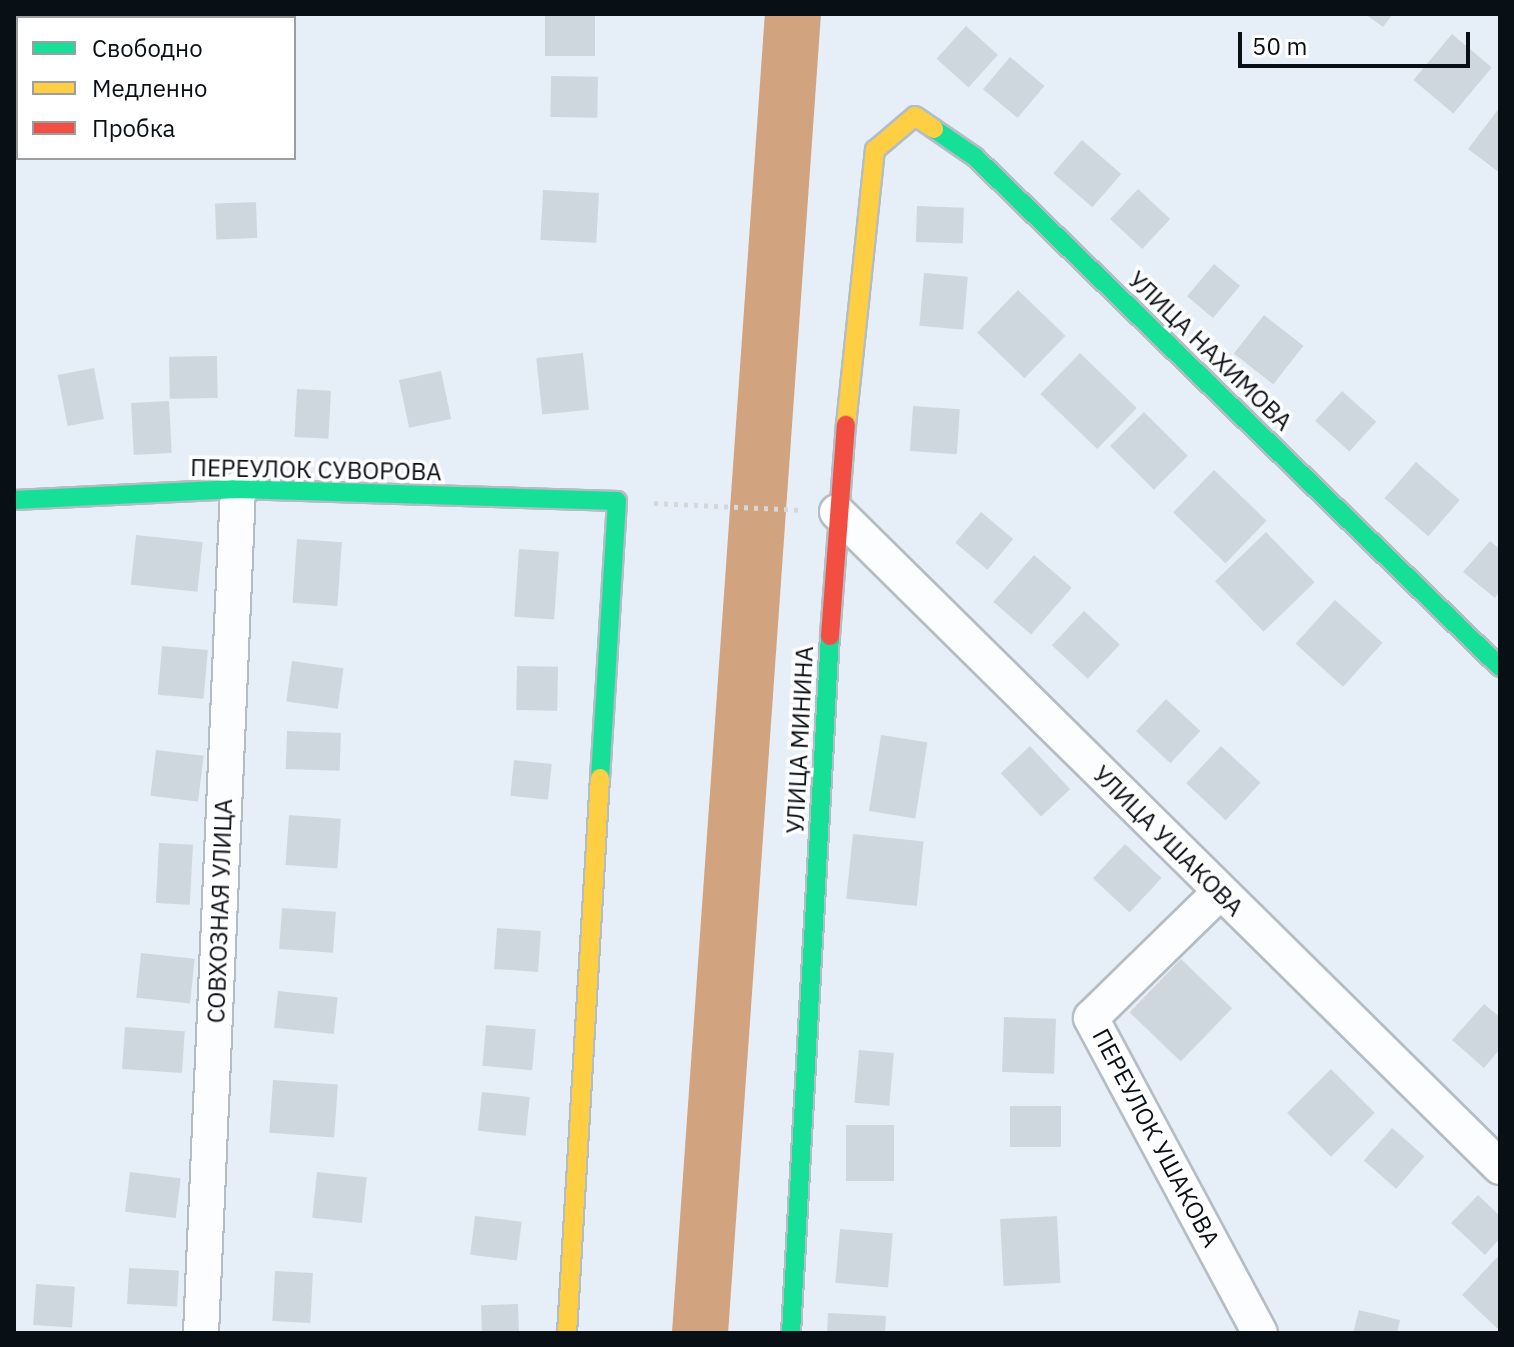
<!DOCTYPE html>
<html>
<head>
<meta charset="utf-8">
<style>
  body { margin:0 }
  #map { position:relative; width:1514px; height:1347px; overflow:hidden; background:#e6eff7; font-family:"IBM Plex Sans",sans-serif }
  div>[style] { position:absolute }
  .river>* { height:56px; margin:-28px; padding:0 28px; transform-origin:28px; border-radius:28px; background:#d2a37f }
  .building>* { inset:0; background:#cfd7de; transform-origin:0 0 }
  .path>* { height:5px; margin-top:-2.5px; transform-origin:0; background:repeating-linear-gradient(90deg,#d5d8db 0 4px,transparent 0 10px) }
  .roads { filter:drop-shadow(2px 0 #b5bdc4) drop-shadow(-2px 0 #b5bdc4) drop-shadow(0 2px #b5bdc4) drop-shadow(0 -2px #b5bdc4) }
  .street>* { height:34px; margin:-17px; padding:0 17px; transform-origin:17px; border-radius:17px; background:#fbfdfe }
  .fast>* { height:18px; margin:-9px; padding:0 9px; transform-origin:9px; border-radius:9px; background:#16e098 }
  .slow>* { height:18px; margin:-9px; padding:0 9px; transform-origin:9px; border-radius:9px; background:#ffcf43 }
  .jam>* { height:18px; margin:-9px; padding:0 9px; transform-origin:9px; border-radius:9px; background:#f24e42 }
  .rail>* { height:6px; margin-top:-3px; transform-origin:0; background:repeating-linear-gradient(90deg,#b9bcbe 0 14px,transparent 0 28px) }
  span { translate:-50% -50%; white-space:nowrap; text-align:center; line-height:1.15; -webkit-text-stroke:7px #fff; paint-order:stroke }
  .street-label { font-size:24px; color:#080f15 }
  .frame { position:absolute; inset:0; border:16px solid #080f15; pointer-events:none }
  .legend { position:absolute; left:16px; top:16px; width:280px; height:144px; box-sizing:border-box; background:#fff; border:2px solid #9c9fa1; margin:0; padding:10px 14px; list-style:none; font-size:24px; color:#080f15 }
  .legend li { display:flex; align-items:center; gap:16px; height:40px }
  .legend b { width:40px; border:2px solid #9c9fa1 }
  .scale { position:absolute; left:1238px; top:32px; width:232px; height:36px; box-sizing:border-box; border:4px solid #080f15; border-top:0; padding-left:10px; font-size:24px; line-height:28px; white-space:nowrap; color:#080f15; -webkit-text-stroke:6px #fff; paint-order:stroke }
</style>
</head>
<body>
<div id="map">
  <div class="river">
    <i style="left:700px;top:1333px;width:1322px;rotate:-85.97deg"></i>
  </div>
  <div class="building">
    <i style="left:545px;top:14px;width:50px;height:42px"></i>
    <i style="clip-path:polygon(1365px 14px,1393px 14px,1383px 27px)"></i>
    <i style="left:966px;top:26px;width:43px;height:44px;rotate:42deg"></i>
    <i style="left:1452px;top:34px;width:52px;height:60px;rotate:40deg"></i>
    <i style="left:1010px;top:57px;width:45px;height:42px;rotate:40deg"></i>
    <i style="left:551px;top:76px;width:47px;height:41px;rotate:1deg"></i>
    <i style="clip-path:polygon(1500px 107px,1500px 173px,1468px 149px)"></i>
    <i style="left:1082px;top:140px;width:52px;height:44px;rotate:41deg"></i>
    <i style="left:1138px;top:189px;width:44px;height:41px;rotate:43deg"></i>
    <i style="left:543px;top:190px;width:56px;height:50px;rotate:3deg"></i>
    <i style="left:256px;top:202px;width:36px;height:41px;rotate:88deg"></i>
    <i style="left:917px;top:206px;width:47px;height:36px;rotate:2deg"></i>
    <i style="left:1214px;top:264px;width:34px;height:42px;rotate:40deg"></i>
    <i style="left:924px;top:273px;width:44px;height:53px;rotate:5deg"></i>
    <i style="left:1018px;top:290px;width:66px;height:59px;rotate:44deg"></i>
    <i style="left:1264px;top:315px;width:50px;height:49px;rotate:38deg"></i>
    <i style="left:583px;top:353px;width:57px;height:47px;rotate:84deg"></i>
    <i style="left:1080px;top:353px;width:79px;height:57px;rotate:44deg"></i>
    <i style="left:217px;top:356px;width:42px;height:48px;rotate:89deg"></i>
    <i style="left:94px;top:368px;width:52px;height:37px;rotate:79deg"></i>
    <i style="left:441px;top:371px;width:49px;height:43px;rotate:78deg"></i>
    <i style="left:297px;top:389px;width:34px;height:48px;rotate:3deg"></i>
    <i style="left:1342px;top:391px;width:46px;height:40px;rotate:42deg"></i>
    <i style="left:169px;top:401px;width:52px;height:38px;rotate:87deg"></i>
    <i style="left:913px;top:406px;width:47px;height:45px;rotate:4deg"></i>
    <i style="left:1144px;top:412px;width:62px;height:48px;rotate:45deg"></i>
    <i style="left:1416px;top:462px;width:58px;height:48px;rotate:41deg"></i>
    <i style="left:1214px;top:470px;width:73px;height:59px;rotate:44deg"></i>
    <i style="left:981px;top:512px;width:42px;height:40px;rotate:40deg"></i>
    <i style="left:1266px;top:532px;width:70px;height:71px;rotate:46deg"></i>
    <i style="left:136px;top:535px;width:67px;height:50px;rotate:6deg"></i>
    <i style="left:297px;top:539px;width:45px;height:64px;rotate:4deg"></i>
    <i style="clip-path:polygon(1490px 541px,1500px 549px,1500px 591px,1495px 598px,1463px 572px)"></i>
    <i style="left:519px;top:549px;width:40px;height:68px;rotate:4deg"></i>
    <i style="left:1034px;top:555px;width:50px;height:62px;rotate:41deg"></i>
    <i style="left:1335px;top:600px;width:64px;height:59px;rotate:42deg"></i>
    <i style="left:1084px;top:611px;width:49px;height:47px;rotate:43deg"></i>
    <i style="left:162px;top:646px;width:46px;height:49px;rotate:5deg"></i>
    <i style="left:292px;top:661px;width:52px;height:41px;rotate:8deg"></i>
    <i style="left:517px;top:666px;width:41px;height:44px;rotate:1deg"></i>
    <i style="left:1166px;top:699px;width:47px;height:44px;rotate:43deg"></i>
    <i style="left:287px;top:731px;width:54px;height:38px;rotate:2deg"></i>
    <i style="left:881px;top:735px;width:47px;height:77px;rotate:9deg"></i>
    <i style="left:1030px;top:746px;width:59px;height:40px;rotate:47deg"></i>
    <i style="left:1221px;top:746px;width:54px;height:51px;rotate:43deg"></i>
    <i style="left:156px;top:750px;width:48px;height:46px;rotate:7deg"></i>
    <i style="left:514px;top:760px;width:38px;height:36px;rotate:6deg"></i>
    <i style="left:289px;top:815px;width:52px;height:50px;rotate:4deg"></i>
    <i style="left:853px;top:834px;width:71px;height:65px;rotate:6deg"></i>
    <i style="left:159px;top:843px;width:34px;height:60px;rotate:3deg"></i>
    <i style="left:1125px;top:844px;width:50px;height:47px;rotate:43deg"></i>
    <i style="left:282px;top:908px;width:54px;height:41px;rotate:4deg"></i>
    <i style="left:497px;top:928px;width:44px;height:41px;rotate:4deg"></i>
    <i style="left:141px;top:953px;width:54px;height:45px;rotate:6deg"></i>
    <i style="left:1181px;top:959px;width:71px;height:74px;rotate:44deg"></i>
    <i style="left:278px;top:991px;width:60px;height:37px;rotate:6deg"></i>
    <i style="clip-path:polygon(1484px 1004px,1500px 1017px,1500px 1049px,1484px 1068px,1452px 1040px)"></i>
    <i style="left:1004px;top:1017px;width:52px;height:55px;rotate:2deg"></i>
    <i style="left:486px;top:1025px;width:50px;height:41px;rotate:5deg"></i>
    <i style="left:125px;top:1027px;width:60px;height:42px;rotate:4deg"></i>
    <i style="left:859px;top:1050px;width:35px;height:53px;rotate:5deg"></i>
    <i style="left:1331px;top:1069px;width:62px;height:62px;rotate:45deg"></i>
    <i style="left:273px;top:1080px;width:65px;height:53px;rotate:4deg"></i>
    <i style="left:482px;top:1092px;width:48px;height:39px;rotate:6deg"></i>
    <i style="left:1010px;top:1106px;width:51px;height:41px"></i>
    <i style="left:846px;top:1125px;width:48px;height:56px"></i>
    <i style="left:1392px;top:1128px;width:43px;height:43px;rotate:41deg"></i>
    <i style="left:130px;top:1172px;width:51px;height:40px;rotate:7deg"></i>
    <i style="left:317px;top:1172px;width:50px;height:46px;rotate:6deg"></i>
    <i style="clip-path:polygon(1478px 1195px,1500px 1216px,1500px 1238px,1485px 1255px,1451px 1223px)"></i>
    <i style="left:475px;top:1216px;width:47px;height:39px;rotate:7deg"></i>
    <i style="left:1057px;top:1216px;width:67px;height:57px;rotate:87deg"></i>
    <i style="left:840px;top:1229px;width:53px;height:54px;rotate:5deg"></i>
    <i style="clip-path:polygon(1500px 1254px,1500px 1331px,1462px 1295px)"></i>
    <i style="left:129px;top:1268px;width:50px;height:36px;rotate:3deg"></i>
    <i style="left:275px;top:1271px;width:38px;height:50px;rotate:3deg"></i>
    <i style="left:36px;top:1284px;width:39px;height:41px;rotate:4deg"></i>
    <i style="left:518px;top:1304px;width:29px;height:37px;rotate:88deg"></i>
    <i style="clip-path:polygon(1359px 1310px,1400px 1320px,1397px 1333px,1353px 1333px)"></i>
    <i style="clip-path:polygon(828px 1313px,886px 1316px,885px 1333px,827px 1333px)"></i>
  </div>
  <div class="path">
    <i style="left:46px;top:18px;width:6px;rotate:-45deg"></i>
    <i style="left:14px;top:54px;width:6px;rotate:-51deg"></i>
    <i style="left:654px;top:503px;width:146px;rotate:2.7deg"></i>
  </div>
  <div class="roads">
    <div class="street">
      <i style="left:837px;top:512px;width:932px;rotate:44.65deg"></i>
      <i style="left:1220px;top:892px;width:180px;rotate:135.7deg"></i>
      <i style="left:1091px;top:1018px;width:357px;rotate:61.8deg"></i>
      <i style="left:201px;top:1333px;width:845px;rotate:-87.49deg"></i>
    </div>
    <div class="fast">
      <i style="left:934px;top:129px;width:50px;rotate:34.3deg"></i>
      <i style="left:975px;top:157px;width:732px;rotate:44.17deg"></i>
      <i style="left:14px;top:500px;width:224px;rotate:-2.8deg"></i>
      <i style="left:238px;top:489px;width:379px;rotate:1.8deg"></i>
      <i style="left:617px;top:501px;width:278px;rotate:93.5deg"></i>
      <i style="left:791px;top:1333px;width:698px;rotate:-86.8deg"></i>
    </div>
    <div class="slow">
      <i style="left:846px;top:425px;width:277px;rotate:-84deg"></i>
      <i style="left:875px;top:150px;width:52px;rotate:-40.4deg"></i>
      <i style="left:915px;top:116px;width:23px;rotate:34deg"></i>
      <i style="left:567px;top:1333px;width:556px;rotate:-86.6deg"></i>
    </div>
    <div class="jam">
      <i style="left:830px;top:636px;width:212px;rotate:-85.7deg"></i>
    </div>
  </div>
  <div class="rail">
    <i style="left:96px;top:18px;width:6px;rotate:-45deg"></i>
    <i style="left:14px;top:28px;width:6px;rotate:-45deg"></i>
    <i style="left:14px;top:100px;width:6px;rotate:-45deg"></i>
  </div>
  <div class="street-label">
    <span style="left:1210px;top:351px;rotate:44deg">УЛИЦА НАХИМОВА</span>
    <span style="left:316px;top:470px;rotate:1deg">ПЕРЕУЛОК СУВОРОВА</span>
    <span style="left:800px;top:740px;rotate:-87deg">УЛИЦА МИНИНА</span>
    <span style="left:1168px;top:841px;rotate:45deg">УЛИЦА УШАКОВА</span>
    <span style="left:220px;top:911px;rotate:-88deg">СОВХОЗНАЯ УЛИЦА</span>
    <span style="left:1156px;top:1138px;rotate:62deg">ПЕРЕУЛОК УШАКОВА</span>
  </div>
  <div class="frame"></div>
  <ul class="legend">
  <li><b style="height:10px;background:#16e098"></b>Свободно</li>
  <li><b style="height:10px;background:#ffcf43"></b>Медленно</li>
  <li><b style="height:10px;background:#f24e42"></b>Пробка</li>
  </ul>
  <div class="scale">50 m</div>
</div>
</body>
</html>
